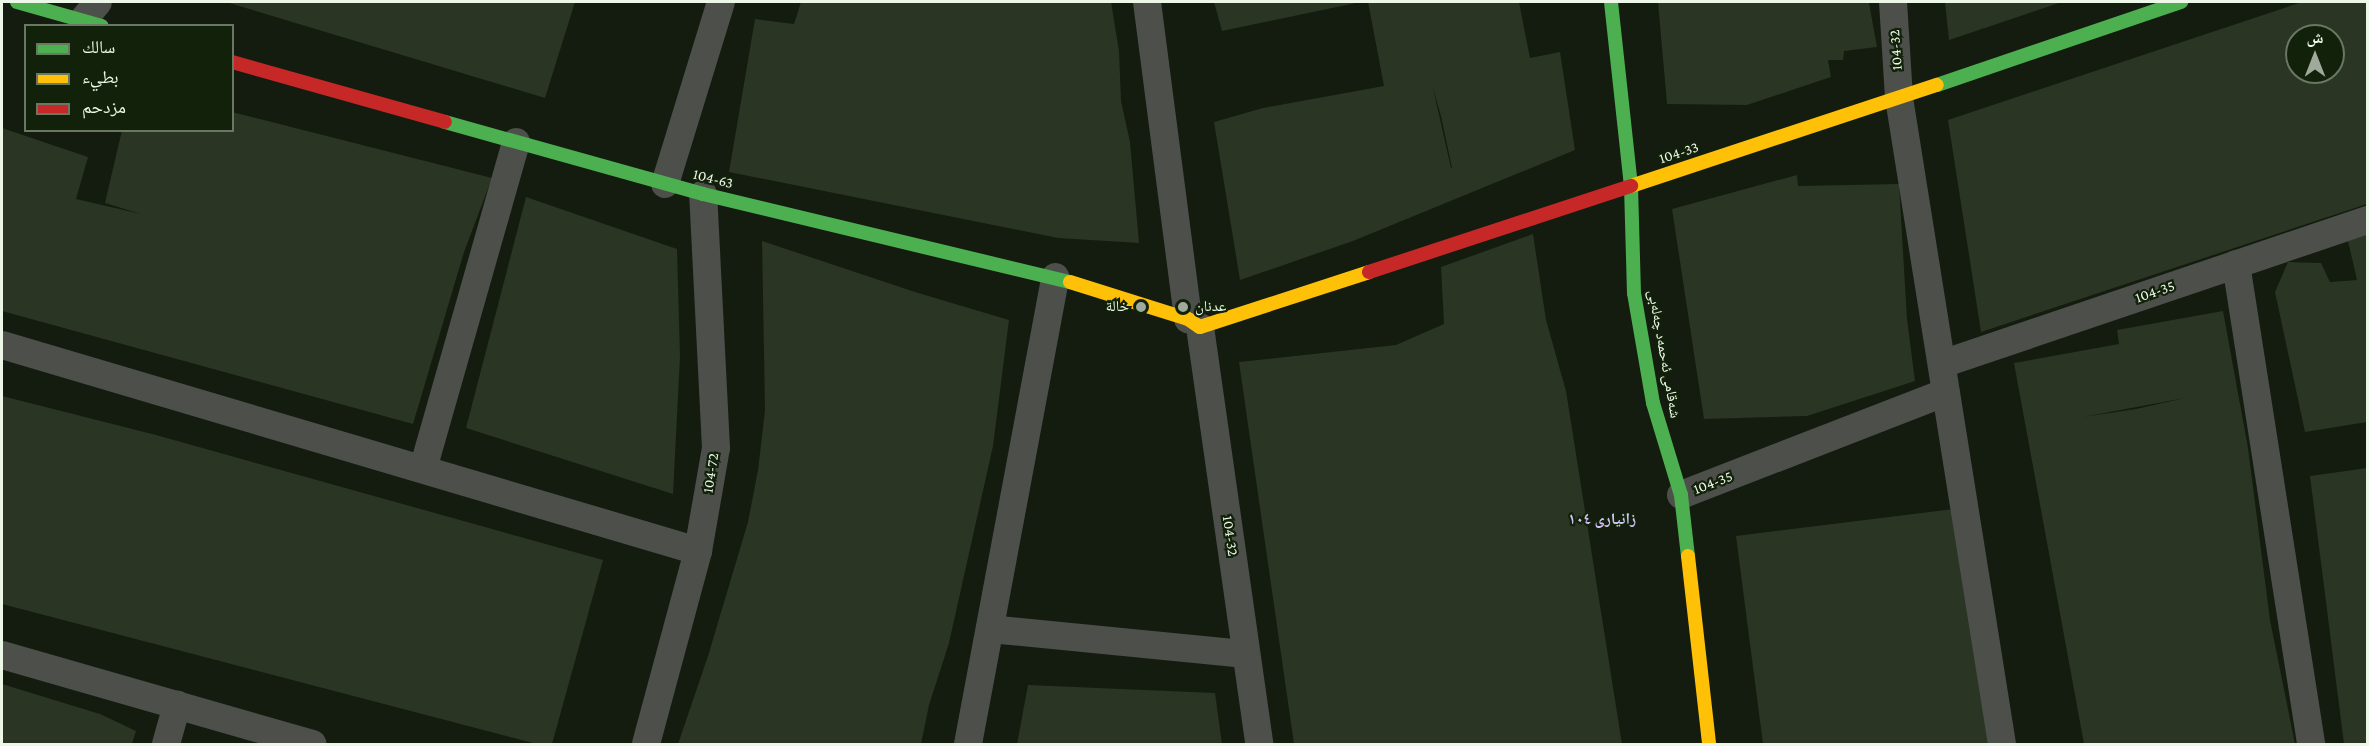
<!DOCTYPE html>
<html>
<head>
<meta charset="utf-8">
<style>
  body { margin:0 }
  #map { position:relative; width:2369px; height:746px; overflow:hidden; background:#131c0f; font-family:"Crimson Pro","Noto Naskh Arabic",serif }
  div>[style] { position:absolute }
  .building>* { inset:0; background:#2a3523 }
  .street>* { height:28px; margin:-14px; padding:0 14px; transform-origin:14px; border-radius:14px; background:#4c4f4a }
  .fast>* { height:14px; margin:-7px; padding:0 7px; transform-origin:7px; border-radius:7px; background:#4caf50 }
  .slow>* { height:14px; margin:-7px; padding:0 7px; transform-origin:7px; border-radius:7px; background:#ffc107 }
  .jam>* { height:14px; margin:-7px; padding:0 7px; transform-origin:7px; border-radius:7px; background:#c62828 }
  .dots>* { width:16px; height:16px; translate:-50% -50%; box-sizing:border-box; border:3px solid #12210a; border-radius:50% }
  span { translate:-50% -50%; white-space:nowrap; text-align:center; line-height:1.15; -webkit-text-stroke:4.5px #12210a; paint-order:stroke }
  .street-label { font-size:15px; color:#ecf7e8 }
  .poi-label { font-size:15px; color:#ecf7e8 }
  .right { translate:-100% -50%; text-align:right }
  .left { translate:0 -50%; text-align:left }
  .neighbourhood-label { font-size:16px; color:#d3c0f9; font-weight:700 }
  .frame { position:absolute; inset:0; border:3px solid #ecf7e8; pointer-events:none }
  .legend { position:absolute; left:24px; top:24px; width:210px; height:108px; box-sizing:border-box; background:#12210a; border:2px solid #697763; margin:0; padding:8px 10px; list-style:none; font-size:18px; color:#ecf7e8 }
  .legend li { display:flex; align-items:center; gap:12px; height:30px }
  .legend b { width:30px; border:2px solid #697763 }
  .north { position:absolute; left:2285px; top:24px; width:60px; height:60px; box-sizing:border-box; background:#12210a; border:2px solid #697763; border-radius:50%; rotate:0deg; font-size:16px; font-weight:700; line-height:24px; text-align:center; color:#ecf7e8 }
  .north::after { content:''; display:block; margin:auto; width:21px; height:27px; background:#a0aa9c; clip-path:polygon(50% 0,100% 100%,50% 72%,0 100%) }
</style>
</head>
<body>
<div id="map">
  <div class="building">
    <i style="clip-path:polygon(226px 2px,575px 2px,545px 98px)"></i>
    <i style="clip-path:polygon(801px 2px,1111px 2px,1119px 51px,1121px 101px,1130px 142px,1139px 243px,1058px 238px,729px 172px,755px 19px,794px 24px)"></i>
    <i style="clip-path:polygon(1214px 2px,1356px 2px,1356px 3px,1222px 31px)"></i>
    <i style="clip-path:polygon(evenodd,1368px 2px,1519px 2px,1530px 58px,1560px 52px,1575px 150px,1353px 241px,1240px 280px,1214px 122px,1263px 108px,1384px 86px,1368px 2px,1433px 88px,1441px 116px,1452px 168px,1451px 168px,1433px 88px)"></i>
    <i style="clip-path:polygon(1658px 2px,1869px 3px,1877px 47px,1844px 51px,1843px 60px,1828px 60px,1831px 77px,1747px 105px,1667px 104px)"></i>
    <i style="clip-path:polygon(1945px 2px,2062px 2px,1949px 40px)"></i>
    <i style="clip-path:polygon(evenodd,2302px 2px,2367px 2px,2367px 204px,1981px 332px,1948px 120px,2302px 2px,2297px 36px,2333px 36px,2333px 72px,2297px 72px,2297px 36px)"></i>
    <i style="clip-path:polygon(232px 112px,492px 178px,464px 252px,413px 424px,2px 311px,2px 128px,88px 157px,76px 199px,141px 214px,105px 203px,122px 130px,232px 130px)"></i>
    <i style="clip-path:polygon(1797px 175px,1798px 186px,1899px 184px,1907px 319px,1915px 381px,1807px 416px,1704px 419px,1672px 209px)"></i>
    <i style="clip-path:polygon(526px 197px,677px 249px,680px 357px,673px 494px,466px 428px)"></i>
    <i style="clip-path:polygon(1533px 234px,1546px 320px,1566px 391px,1622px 744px,1294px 744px,1239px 362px,1396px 345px,1444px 324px,1441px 267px)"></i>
    <i style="clip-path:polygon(2367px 235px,2367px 422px,2305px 432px,2275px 292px,2288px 262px,2321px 263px,2330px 282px,2357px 280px,2348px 241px)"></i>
    <i style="clip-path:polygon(762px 241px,915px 292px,1009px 320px,993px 446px,949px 643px,929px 705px,921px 744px,678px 744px,708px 656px,748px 522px,758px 470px,765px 410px)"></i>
    <i style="clip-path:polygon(evenodd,2223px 311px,2248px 448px,2270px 620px,2295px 744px,2084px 744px,2014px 363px,2119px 344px,2117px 330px,2223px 311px,2185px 398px,2136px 409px,2083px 417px,2185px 398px)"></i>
    <i style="clip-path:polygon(2px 396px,156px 435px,603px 560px,552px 744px,537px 744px,2px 604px)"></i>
    <i style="clip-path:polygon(2367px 468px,2367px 744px,2344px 744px,2310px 476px)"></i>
    <i style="clip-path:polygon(1962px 508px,1996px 744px,1763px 744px,1736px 536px)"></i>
    <i style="clip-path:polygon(2px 684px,100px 714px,136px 731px,132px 744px,2px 744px)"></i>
    <i style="clip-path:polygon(1028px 685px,1215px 693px,1222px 744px,1017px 744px)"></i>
  </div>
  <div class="street">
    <i style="left:1147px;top:2px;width:320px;rotate:82.6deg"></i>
    <i style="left:1893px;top:2px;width:96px;rotate:86.4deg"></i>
    <i style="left:1899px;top:98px;width:654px;rotate:80.94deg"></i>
    <i style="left:83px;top:20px;width:23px;rotate:-50deg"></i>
    <i style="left:665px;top:184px;width:190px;rotate:-72.9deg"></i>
    <i style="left:2236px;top:264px;width:486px;rotate:81.1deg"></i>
    <i style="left:1200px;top:327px;width:421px;rotate:81.9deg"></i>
    <i style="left:2px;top:345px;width:726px;rotate:16.49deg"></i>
    <i style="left:1942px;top:364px;width:450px;rotate:-18.7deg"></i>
    <i style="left:423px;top:469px;width:340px;rotate:-74.1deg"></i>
    <i style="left:1681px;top:495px;width:284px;rotate:-21.2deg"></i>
    <i style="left:990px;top:629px;width:257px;rotate:5.6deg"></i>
    <i style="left:2px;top:655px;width:323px;rotate:16deg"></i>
    <i style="left:166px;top:744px;width:41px;rotate:-74.2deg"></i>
    <i style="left:646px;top:744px;width:200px;rotate:-74.9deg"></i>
    <i style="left:698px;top:551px;width:105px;rotate:-80.1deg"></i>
    <i style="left:716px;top:448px;width:254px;rotate:-92.9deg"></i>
    <i style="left:968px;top:744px;width:475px;rotate:-79.4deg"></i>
  </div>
  <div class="fast">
    <i style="left:17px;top:2px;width:88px;rotate:15.8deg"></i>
    <i style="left:1611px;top:2px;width:185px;rotate:83.8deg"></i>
    <i style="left:1631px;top:186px;width:107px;rotate:88.4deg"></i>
    <i style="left:1634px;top:293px;width:112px;rotate:80.2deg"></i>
    <i style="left:1653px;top:403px;width:96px;rotate:73.1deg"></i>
    <i style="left:1681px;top:495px;width:61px;rotate:83.5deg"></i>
    <i style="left:1937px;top:85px;width:258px;rotate:-18.8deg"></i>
    <i style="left:445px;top:122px;width:268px;rotate:15.6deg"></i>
    <i style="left:703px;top:194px;width:377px;rotate:13.5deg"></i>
  </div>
  <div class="slow">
    <i style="left:1631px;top:186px;width:322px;rotate:-18.3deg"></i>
    <i style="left:1070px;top:282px;width:124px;rotate:17.4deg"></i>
    <i style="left:1188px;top:319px;width:14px;rotate:34deg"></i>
    <i style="left:1200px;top:327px;width:178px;rotate:-18deg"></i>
    <i style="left:1688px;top:556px;width:189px;rotate:83.6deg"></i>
  </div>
  <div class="jam">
    <i style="left:232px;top:62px;width:221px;rotate:15.7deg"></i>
    <i style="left:1369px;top:272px;width:276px;rotate:-18.2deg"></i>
  </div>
  <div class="dots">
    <i style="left:1141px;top:307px;background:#a0aa9c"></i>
    <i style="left:1183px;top:307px;background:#a0aa9c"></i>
  </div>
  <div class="street-label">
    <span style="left:1896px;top:50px;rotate:-94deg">104-32</span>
    <span style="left:1679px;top:153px;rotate:-18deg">104-33</span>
    <span style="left:713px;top:179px;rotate:14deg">104-63</span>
    <span style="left:2155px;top:292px;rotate:-19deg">104-35</span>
    <span style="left:1664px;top:354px;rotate:80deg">شەقامی ئەحمەد چەلەبی</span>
    <span style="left:711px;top:473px;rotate:-81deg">104-72</span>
    <span style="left:1713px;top:483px;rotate:-21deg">104-35</span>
    <span style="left:1230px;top:536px;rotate:82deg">104-32</span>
  </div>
  <div class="poi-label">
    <span class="right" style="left:1129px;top:307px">خالة</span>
    <span class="left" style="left:1195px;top:307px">عدنان</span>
  </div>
  <div class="neighbourhood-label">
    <span style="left:1602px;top:519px">زانیاری ١٠٤</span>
  </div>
  <div class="frame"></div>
  <ul class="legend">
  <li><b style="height:8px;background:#4caf50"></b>سالك</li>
  <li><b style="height:8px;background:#ffc107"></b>بطيء</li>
  <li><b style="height:8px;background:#c62828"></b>مزدحم</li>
  </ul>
  <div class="north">ش</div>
</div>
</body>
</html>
